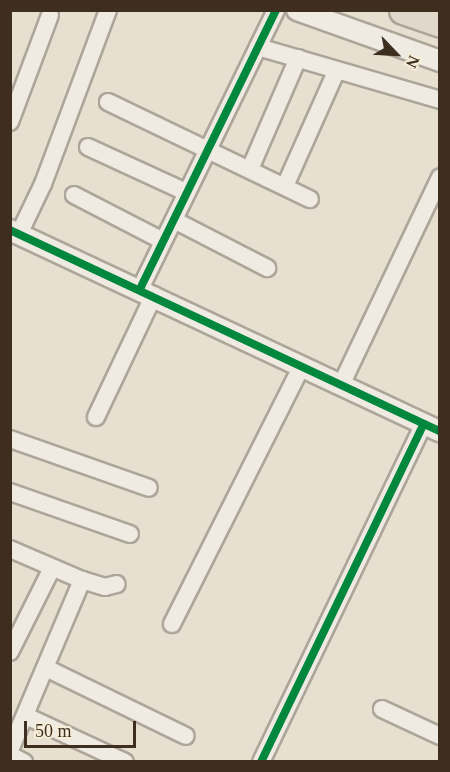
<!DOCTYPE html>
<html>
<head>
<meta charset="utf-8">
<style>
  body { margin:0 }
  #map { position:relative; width:450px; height:772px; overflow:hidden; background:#e7e0d1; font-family:"Times New Roman",serif }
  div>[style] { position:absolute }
  .roads { filter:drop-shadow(2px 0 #ada599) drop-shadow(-2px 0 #ada599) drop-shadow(0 2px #ada599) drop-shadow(0 -2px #ada599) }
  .minor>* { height:16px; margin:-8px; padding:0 8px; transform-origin:8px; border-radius:8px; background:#efebe3 }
  .tertiary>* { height:20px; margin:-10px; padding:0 10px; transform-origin:10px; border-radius:10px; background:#efebe3 }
  .trunk>* { height:27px; margin:-13.5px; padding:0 13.5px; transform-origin:13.5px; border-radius:13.5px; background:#e0d9cb }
  .cycleway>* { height:8px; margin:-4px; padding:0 4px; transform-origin:4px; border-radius:4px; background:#00873e }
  span { translate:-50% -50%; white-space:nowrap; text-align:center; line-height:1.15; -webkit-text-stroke:4.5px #f7eed8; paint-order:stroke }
  .frame { position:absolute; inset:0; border:12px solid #3d2e20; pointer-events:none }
  .north { position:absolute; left:366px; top:24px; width:60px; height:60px; -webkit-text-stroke:4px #f7eed8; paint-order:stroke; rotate:115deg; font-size:16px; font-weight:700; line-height:24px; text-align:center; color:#3d2e20 }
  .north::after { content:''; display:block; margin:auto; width:21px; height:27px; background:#3d2e20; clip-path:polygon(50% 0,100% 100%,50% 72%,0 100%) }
  .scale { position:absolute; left:24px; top:721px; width:112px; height:27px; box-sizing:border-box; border:3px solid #3d2e20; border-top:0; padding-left:8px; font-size:18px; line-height:21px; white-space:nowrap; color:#3d2e20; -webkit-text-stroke:4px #f7eed8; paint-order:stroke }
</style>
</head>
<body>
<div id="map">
  <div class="roads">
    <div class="minor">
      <i style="left:258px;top:47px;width:190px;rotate:16.2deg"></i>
      <i style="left:108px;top:102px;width:224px;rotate:25.7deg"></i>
      <i style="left:10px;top:122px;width:114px;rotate:-69.5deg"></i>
      <i style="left:88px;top:147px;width:108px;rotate:24.7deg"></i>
      <i style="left:250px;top:169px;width:121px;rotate:-66.6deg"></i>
      <i style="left:285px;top:186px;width:127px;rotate:-65.9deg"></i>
      <i style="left:74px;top:195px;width:100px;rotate:27.3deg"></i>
      <i style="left:174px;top:220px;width:105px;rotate:27.3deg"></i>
      <i style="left:19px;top:234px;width:55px;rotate:-64.4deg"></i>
      <i style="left:43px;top:184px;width:186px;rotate:-69.5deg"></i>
      <i style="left:140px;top:289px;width:310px;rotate:-64deg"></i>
      <i style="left:341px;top:385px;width:230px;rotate:-64.5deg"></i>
      <i style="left:96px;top:417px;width:135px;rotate:-64.6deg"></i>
      <i style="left:10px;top:439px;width:147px;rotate:19.4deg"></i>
      <i style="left:10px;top:492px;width:127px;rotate:19.3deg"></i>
      <i style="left:10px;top:549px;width:78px;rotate:23.3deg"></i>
      <i style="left:82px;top:580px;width:24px;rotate:17deg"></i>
      <i style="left:105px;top:587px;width:12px;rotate:-14deg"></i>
      <i style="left:172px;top:624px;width:287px;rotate:-63.3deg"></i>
      <i style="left:10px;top:652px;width:94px;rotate:-63.4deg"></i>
      <i style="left:48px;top:669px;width:153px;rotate:25.9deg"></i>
      <i style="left:382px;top:709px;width:64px;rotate:25deg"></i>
      <i style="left:26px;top:716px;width:109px;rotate:24.9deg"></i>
      <i style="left:10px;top:750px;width:185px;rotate:-67deg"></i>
      <i style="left:10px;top:755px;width:16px;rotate:27deg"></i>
      <i style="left:261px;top:762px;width:375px;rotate:-64.3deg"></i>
    </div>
    <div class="tertiary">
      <i style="left:297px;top:10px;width:152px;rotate:19.6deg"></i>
      <i style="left:10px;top:230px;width:475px;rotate:25.1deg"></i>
    </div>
    <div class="trunk">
      <i style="left:403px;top:10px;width:39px;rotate:19deg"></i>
    </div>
  </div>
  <div class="cycleway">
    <i style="left:10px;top:230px;width:475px;rotate:25.1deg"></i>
    <i style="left:140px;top:289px;width:310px;rotate:-64deg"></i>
    <i style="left:261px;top:762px;width:375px;rotate:-64.3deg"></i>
  </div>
  <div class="frame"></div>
  <div class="north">N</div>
  <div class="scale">50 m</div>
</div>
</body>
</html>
